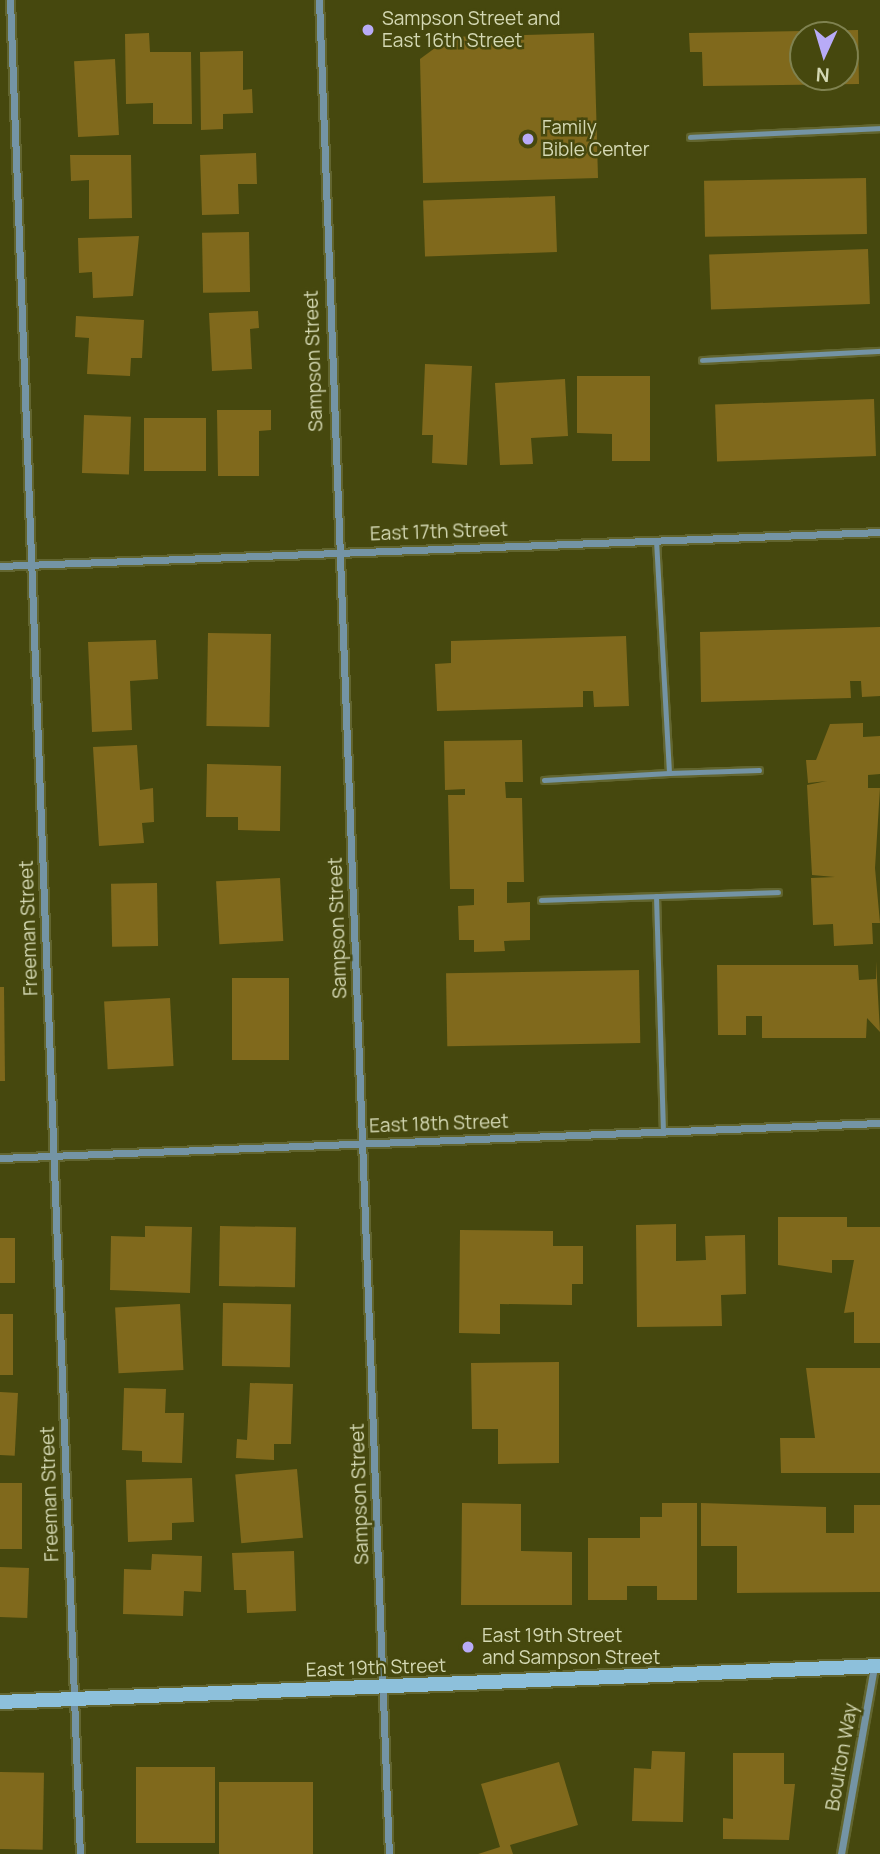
<!DOCTYPE html>
<html>
<head>
<meta charset="utf-8">
<style>
  body { margin:0 }
  #map { position:relative; width:880px; height:1854px; overflow:hidden; background:#46480e; font-family:Manrope,sans-serif }
  div>[style] { position:absolute }
  .building>* { inset:0; background:#80691c; transform-origin:0 0 }
  .roads { filter:drop-shadow(2px 0 #62652f) drop-shadow(-2px 0 #62652f) drop-shadow(0 2px #62652f) drop-shadow(0 -2px #62652f) }
  .lane>* { height:5px; margin:-2.5px; padding:0 2.5px; transform-origin:2.5px; border-radius:2.5px; background:#7494a5 }
  .street>* { height:7px; margin:-3.5px; padding:0 3.5px; transform-origin:3.5px; border-radius:3.5px; background:#7494a5 }
  .secondary>* { height:14px; margin:-7px; padding:0 7px; transform-origin:7px; border-radius:7px; background:#8dc0db }
  .dots>* { width:19px; height:19px; translate:-50% -50%; box-sizing:border-box; border:4px solid #46480e; border-radius:50% }
  span { translate:-50% -50%; white-space:nowrap; text-align:center; line-height:1.15; -webkit-text-stroke:5px #46480e; paint-order:stroke }
  .poi-label { font-size:19px; color:#d4d8b3 }
  .left { translate:0 -50%; text-align:left }
  .street-label { font-size:19px; color:#d4d8b3 }
  .north { position:absolute; left:789px; top:21px; width:70px; height:70px; box-sizing:border-box; background:#46480e; border:2px solid #7f8250; border-radius:50%; rotate:184deg; font-size:19px; font-weight:700; line-height:28px; text-align:center; color:#d4d8b3 }
  .north::after { content:''; display:block; margin:auto; width:24px; height:32px; background:#b8abf7; clip-path:polygon(50% 0,100% 100%,50% 72%,0 100%) }
</style>
</head>
<body>
<div id="map">
  <div class="building">
    <i style="clip-path:polygon(evenodd,858px 30px,859px 84px,703px 86px,702px 52px,690px 52px,689px 33px,858px 30px,803px 35px,845px 35px,845px 77px,803px 77px,803px 35px)"></i>
    <i style="clip-path:polygon(149px 33px,150px 52px,191px 52px,192px 124px,153px 124px,153px 103px,126px 104px,125px 34px)"></i>
    <i style="clip-path:polygon(594px 33px,598px 178px,423px 183px,420px 59px,450px 37px)"></i>
    <i style="clip-path:polygon(243px 51px,243px 90px,252px 89px,253px 113px,223px 114px,223px 129px,201px 130px,200px 52px)"></i>
    <i style="left:115px;top:59px;width:76px;height:41px;rotate:87deg"></i>
    <i style="clip-path:polygon(256px 153px,257px 184px,238px 184px,239px 214px,202px 215px,200px 155px)"></i>
    <i style="clip-path:polygon(70px 155px,131px 155px,132px 218px,89px 219px,89px 180px,71px 181px)"></i>
    <i style="left:866px;top:178px;width:56px;height:162px;rotate:89deg"></i>
    <i style="left:555px;top:196px;width:56px;height:132px;rotate:88deg"></i>
    <i style="left:249px;top:232px;width:60px;height:47px;rotate:89deg"></i>
    <i style="clip-path:polygon(139px 236px,133px 296px,93px 298px,92px 272px,79px 273px,78px 238px)"></i>
    <i style="left:868px;top:249px;width:55px;height:159px;rotate:88deg"></i>
    <i style="clip-path:polygon(258px 311px,259px 328px,250px 329px,252px 369px,212px 371px,209px 313px)"></i>
    <i style="clip-path:polygon(76px 316px,144px 320px,142px 358px,131px 358px,130px 376px,87px 374px,89px 338px,75px 337px)"></i>
    <i style="clip-path:polygon(425px 364px,472px 366px,467px 465px,432px 463px,433px 435px,422px 435px)"></i>
    <i style="clip-path:polygon(577px 376px,650px 376px,650px 461px,612px 461px,612px 434px,577px 433px)"></i>
    <i style="clip-path:polygon(565px 379px,568px 436px,531px 438px,533px 464px,500px 465px,495px 383px)"></i>
    <i style="left:874px;top:399px;width:57px;height:159px;rotate:88deg"></i>
    <i style="clip-path:polygon(217px 410px,271px 410px,271px 430px,259px 431px,259px 476px,218px 476px)"></i>
    <i style="left:84px;top:415px;width:47px;height:58px;rotate:2deg"></i>
    <i style="left:144px;top:418px;width:62px;height:53px"></i>
    <i style="clip-path:polygon(880px 627px,880px 696px,862px 697px,861px 681px,850px 681px,851px 698px,701px 702px,700px 632px)"></i>
    <i style="left:208px;top:633px;width:63px;height:93px;rotate:1deg"></i>
    <i style="clip-path:polygon(626px 636px,629px 706px,594px 707px,593px 691px,583px 691px,583px 707px,437px 711px,435px 664px,451px 663px,451px 641px)"></i>
    <i style="clip-path:polygon(156px 640px,158px 679px,130px 681px,132px 730px,92px 732px,88px 642px)"></i>
    <i style="clip-path:polygon(863px 723px,863px 737px,880px 736px,880px 774px,868px 775px,868px 788px,880px 788px,875px 868px,880px 923px,872px 923px,873px 944px,834px 946px,833px 924px,813px 925px,811px 878px,835px 877px,812px 875px,807px 785px,827px 781px,808px 783px,806px 760px,816px 760px,830px 724px)"></i>
    <i style="clip-path:polygon(522px 740px,523px 782px,505px 782px,506px 798px,522px 798px,524px 882px,507px 882px,507px 903px,530px 902px,530px 940px,504px 941px,505px 951px,474px 952px,474px 940px,459px 940px,458px 906px,474px 905px,474px 889px,450px 889px,448px 795px,465px 795px,465px 789px,445px 790px,444px 741px)"></i>
    <i style="clip-path:polygon(137px 745px,140px 790px,153px 788px,154px 822px,142px 823px,144px 843px,99px 846px,93px 747px)"></i>
    <i style="clip-path:polygon(207px 764px,281px 766px,280px 831px,238px 830px,238px 817px,206px 817px)"></i>
    <i style="left:280px;top:878px;width:63px;height:64px;rotate:87deg"></i>
    <i style="left:157px;top:883px;width:63px;height:46px;rotate:89deg"></i>
    <i style="clip-path:polygon(876px 961px,880px 1032px,867px 1018px,866px 1038px,762px 1038px,762px 1016px,746px 1016px,746px 1035px,718px 1035px,717px 965px,858px 965px,859px 980px,876px 979px)"></i>
    <i style="left:639px;top:970px;width:73px;height:193px;rotate:89deg"></i>
    <i style="left:232px;top:978px;width:57px;height:82px"></i>
    <i style="clip-path:polygon(0 987px,4px 987px,5px 1081px,0 1081px)"></i>
    <i style="left:170px;top:998px;width:68px;height:66px;rotate:87deg"></i>
    <i style="clip-path:polygon(778px 1217px,847px 1217px,847px 1227px,880px 1227px,880px 1343px,854px 1343px,854px 1312px,844px 1313px,854px 1260px,832px 1260px,832px 1273px,778px 1265px)"></i>
    <i style="clip-path:polygon(676px 1224px,676px 1261px,706px 1260px,705px 1236px,745px 1235px,746px 1294px,721px 1295px,722px 1326px,637px 1327px,636px 1225px)"></i>
    <i style="clip-path:polygon(145px 1226px,192px 1227px,190px 1293px,110px 1290px,111px 1236px,145px 1237px)"></i>
    <i style="left:220px;top:1226px;width:76px;height:60px;rotate:1deg"></i>
    <i style="clip-path:polygon(460px 1230px,553px 1231px,553px 1246px,583px 1246px,583px 1284px,572px 1284px,572px 1305px,500px 1304px,500px 1334px,459px 1333px)"></i>
    <i style="left:0;top:1238px;width:15px;height:45px"></i>
    <i style="left:223px;top:1303px;width:68px;height:63px;rotate:1deg"></i>
    <i style="left:180px;top:1304px;width:66px;height:65px;rotate:87deg"></i>
    <i style="left:0;top:1314px;width:13px;height:61px"></i>
    <i style="clip-path:polygon(559px 1362px,559px 1463px,498px 1464px,498px 1429px,472px 1429px,471px 1363px)"></i>
    <i style="clip-path:polygon(806px 1368px,880px 1368px,880px 1473px,781px 1473px,780px 1438px,815px 1438px)"></i>
    <i style="clip-path:polygon(250px 1383px,293px 1384px,291px 1444px,274px 1444px,274px 1460px,236px 1458px,237px 1439px,247px 1440px)"></i>
    <i style="clip-path:polygon(124px 1388px,166px 1389px,165px 1413px,184px 1413px,182px 1463px,142px 1462px,142px 1451px,122px 1450px)"></i>
    <i style="left:0;top:1392px;width:18px;height:63px;rotate:3deg"></i>
    <i style="left:297px;top:1469px;width:69px;height:62px;rotate:85deg"></i>
    <i style="clip-path:polygon(192px 1478px,194px 1522px,172px 1523px,172px 1540px,128px 1542px,126px 1480px)"></i>
    <i style="left:0;top:1483px;width:22px;height:66px"></i>
    <i style="clip-path:polygon(462px 1503px,521px 1504px,521px 1551px,572px 1552px,572px 1605px,461px 1605px)"></i>
    <i style="clip-path:polygon(662px 1503px,697px 1503px,697px 1600px,657px 1600px,657px 1586px,627px 1586px,627px 1600px,588px 1600px,588px 1538px,640px 1538px,640px 1517px,662px 1517px)"></i>
    <i style="clip-path:polygon(701px 1503px,826px 1507px,826px 1533px,854px 1533px,854px 1505px,880px 1505px,880px 1592px,737px 1593px,737px 1546px,701px 1546px)"></i>
    <i style="clip-path:polygon(294px 1551px,296px 1611px,247px 1613px,246px 1590px,234px 1590px,232px 1553px)"></i>
    <i style="clip-path:polygon(152px 1554px,202px 1556px,201px 1592px,184px 1591px,183px 1616px,123px 1614px,124px 1569px,151px 1570px)"></i>
    <i style="left:0;top:1567px;width:29px;height:50px;rotate:2deg"></i>
    <i style="clip-path:polygon(652px 1751px,685px 1752px,683px 1822px,632px 1821px,634px 1768px,651px 1769px)"></i>
    <i style="clip-path:polygon(733px 1753px,784px 1753px,784px 1784px,795px 1784px,789px 1840px,723px 1839px,723px 1818px,733px 1819px)"></i>
    <i style="clip-path:polygon(559px 1762px,578px 1825px,510px 1845px,513px 1854px,478px 1854px,500px 1847px,481px 1784px)"></i>
    <i style="left:136px;top:1767px;width:79px;height:76px"></i>
    <i style="left:0;top:1772px;width:44px;height:77px;rotate:1deg"></i>
    <i style="left:313px;top:1782px;width:72px;height:94px;rotate:90deg"></i>
  </div>
  <div class="roads">
    <div class="lane">
      <i style="left:690px;top:137px;width:190px;rotate:-2.7deg"></i>
      <i style="left:702px;top:360px;width:178px;rotate:-2.9deg"></i>
      <i style="left:656px;top:540px;width:233px;rotate:86.8deg"></i>
      <i style="left:669px;top:773px;width:90px;rotate:-1.9deg"></i>
      <i style="left:544px;top:780px;width:125px;rotate:-3.2deg"></i>
      <i style="left:656px;top:896px;width:235px;rotate:88.3deg"></i>
      <i style="left:541px;top:900px;width:237px;rotate:-1.9deg"></i>
    </div>
    <div class="street">
      <i style="left:10px;top:0;width:1855px;rotate:87.84deg"></i>
      <i style="left:319px;top:0;width:1855px;rotate:87.84deg"></i>
      <i style="left:0;top:566px;width:881px;rotate:-2.21deg"></i>
      <i style="left:0;top:1158px;width:881px;rotate:-2.28deg"></i>
      <i style="left:841px;top:1854px;width:190px;rotate:-80deg"></i>
    </div>
    <div class="secondary">
      <i style="left:0;top:1702px;width:881px;rotate:-2.34deg"></i>
    </div>
  </div>
  <div class="dots">
    <i style="left:368px;top:30px;background:#b8abf7"></i>
    <i style="left:528px;top:139px;background:#b8abf7"></i>
    <i style="left:468px;top:1647px;background:#b8abf7"></i>
  </div>
  <div class="poi-label">
    <span class="left" style="left:382px;top:30px">Sampson Street and<br>East 16th Street</span>
    <span class="left" style="left:542px;top:139px">Family<br>Bible Center</span>
    <span class="left" style="left:482px;top:1647px">East 19th Street<br>and Sampson Street</span>
  </div>
  <div class="street-label">
    <span style="left:314px;top:361px;rotate:-92deg">Sampson Street</span>
    <span style="left:439px;top:532px;rotate:-2deg">East 17th Street</span>
    <span style="left:29px;top:928px;rotate:-92deg">Freeman Street</span>
    <span style="left:338px;top:928px;rotate:-92deg">Sampson Street</span>
    <span style="left:439px;top:1124px;rotate:-2deg">East 18th Street</span>
    <span style="left:50px;top:1494px;rotate:-92deg">Freeman Street</span>
    <span style="left:360px;top:1494px;rotate:-92deg">Sampson Street</span>
    <span style="left:376px;top:1668px;rotate:-2deg">East 19th Street</span>
    <span style="left:842px;top:1757px;rotate:-80deg">Boulton Way</span>
  </div>
  <div class="north">N</div>
</div>
</body>
</html>
